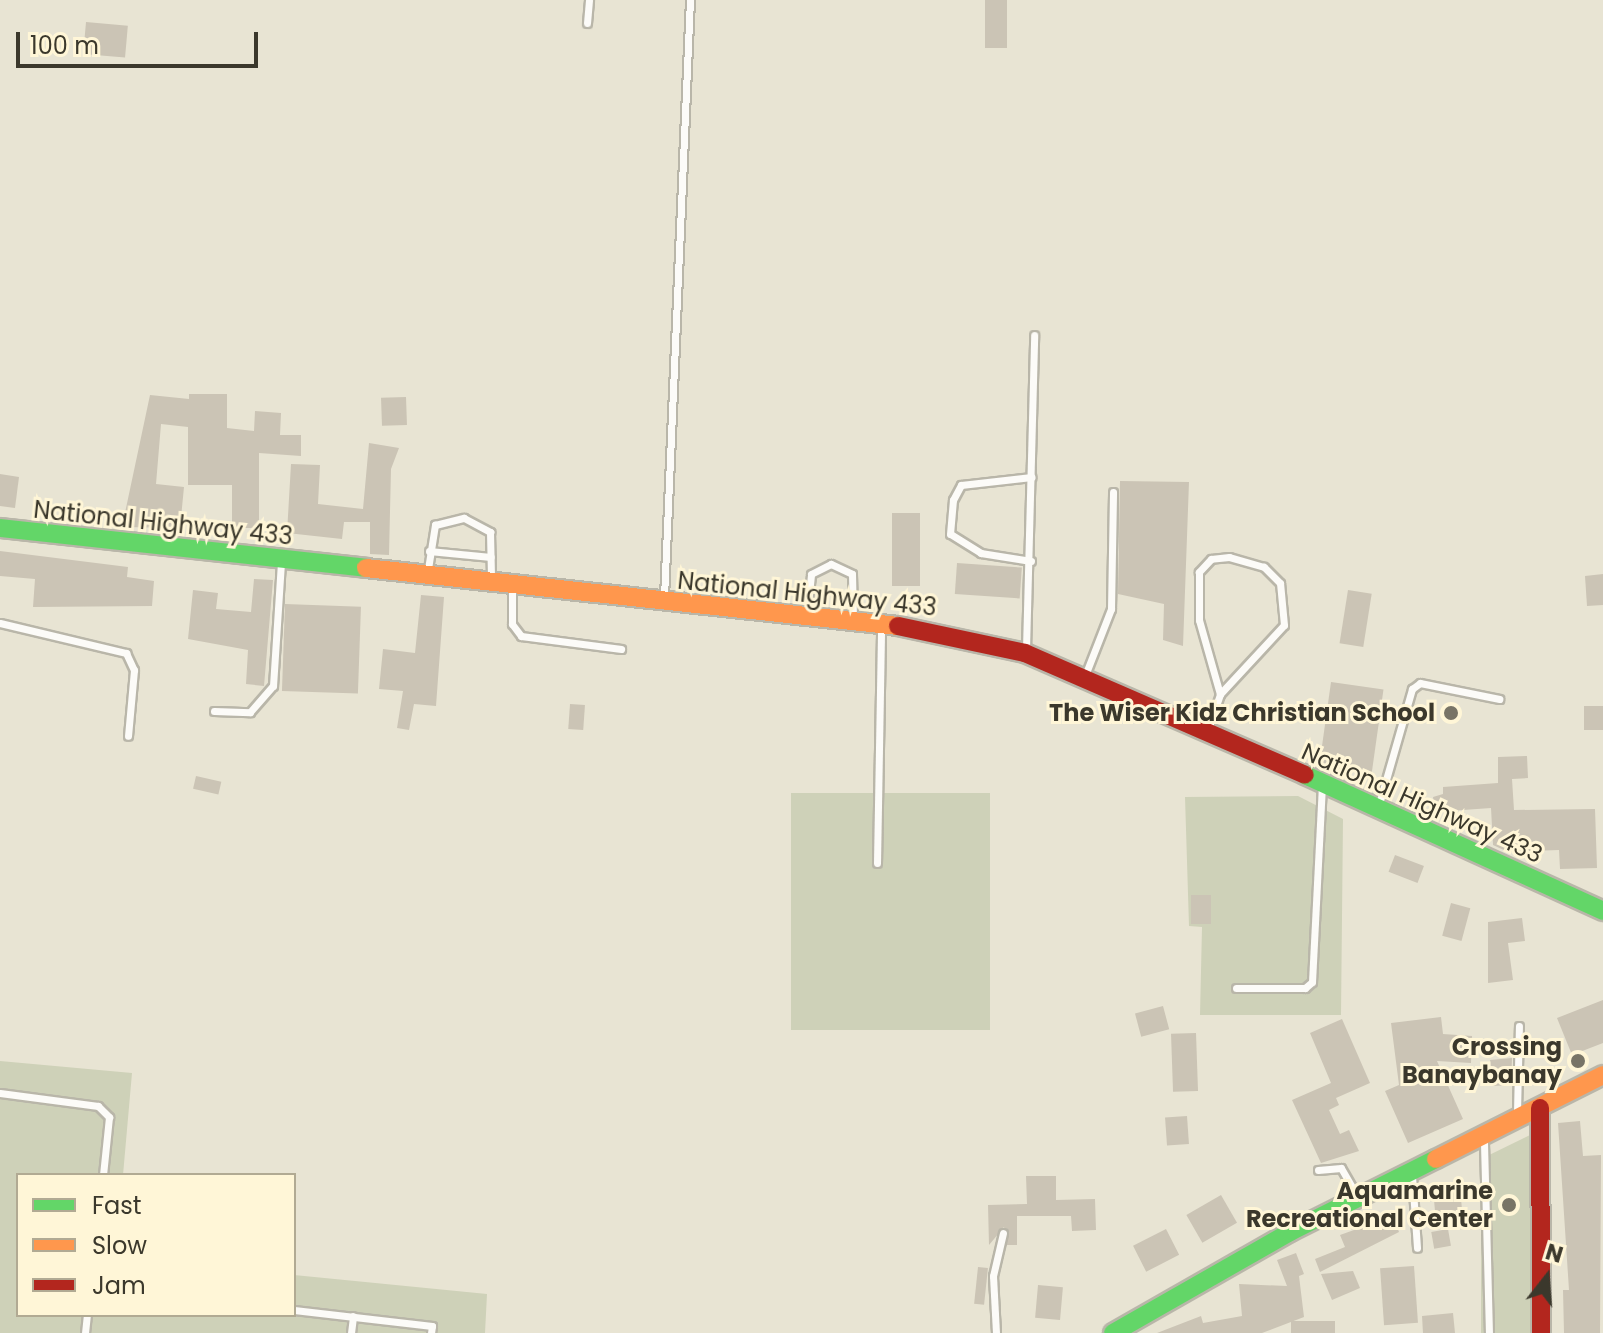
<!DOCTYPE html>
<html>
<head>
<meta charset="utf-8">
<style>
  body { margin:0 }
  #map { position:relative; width:1603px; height:1333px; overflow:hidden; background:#e8e4d3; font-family:Poppins,sans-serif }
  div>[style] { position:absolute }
  .green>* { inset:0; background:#ced1b8; transform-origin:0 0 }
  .building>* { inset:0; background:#cbc4b5; transform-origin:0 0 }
  .roads { filter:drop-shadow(2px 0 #b9b6a9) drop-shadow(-2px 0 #b9b6a9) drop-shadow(0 2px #b9b6a9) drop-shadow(0 -2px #b9b6a9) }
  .lane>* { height:7px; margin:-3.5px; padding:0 3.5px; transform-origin:3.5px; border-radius:3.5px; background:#fcfbf8 }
  .fast>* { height:18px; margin:-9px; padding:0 9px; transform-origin:9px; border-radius:9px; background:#63d668 }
  .slow>* { height:18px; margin:-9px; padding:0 9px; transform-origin:9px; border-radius:9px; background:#ff974d }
  .jam>* { height:18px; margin:-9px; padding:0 9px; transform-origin:9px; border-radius:9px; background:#b3261e }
  .dots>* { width:22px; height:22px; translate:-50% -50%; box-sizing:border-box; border:4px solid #fff6d7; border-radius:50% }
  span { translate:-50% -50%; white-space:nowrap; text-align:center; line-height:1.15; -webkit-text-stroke:6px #fff6d7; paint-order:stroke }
  .street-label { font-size:24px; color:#3b382c }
  .poi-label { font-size:24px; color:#3b382c; font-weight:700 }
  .right { translate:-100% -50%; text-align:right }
  .legend { position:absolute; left:16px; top:1173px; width:280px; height:144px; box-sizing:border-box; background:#fff6d7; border:2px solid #b1aa93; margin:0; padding:10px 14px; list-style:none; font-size:24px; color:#3b382c }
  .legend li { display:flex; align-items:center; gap:16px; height:40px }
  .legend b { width:40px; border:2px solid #b1aa93 }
  .north { position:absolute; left:1507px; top:1237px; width:80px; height:80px; -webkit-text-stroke:6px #fff6d7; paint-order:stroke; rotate:17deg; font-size:22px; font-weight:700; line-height:32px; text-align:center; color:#3b382c }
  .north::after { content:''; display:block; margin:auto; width:28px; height:36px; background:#3b382c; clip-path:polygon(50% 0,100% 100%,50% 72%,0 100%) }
  .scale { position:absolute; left:16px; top:32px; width:242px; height:36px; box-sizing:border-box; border:4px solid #3b382c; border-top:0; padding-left:10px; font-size:24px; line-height:28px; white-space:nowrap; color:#3b382c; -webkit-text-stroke:6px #fff6d7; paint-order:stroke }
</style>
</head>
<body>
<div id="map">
  <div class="green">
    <i style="left:791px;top:793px;width:199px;height:237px"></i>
    <i style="clip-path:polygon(1298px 796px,1343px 819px,1341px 1015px,1200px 1015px,1202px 927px,1189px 926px,1185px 797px)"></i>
    <i style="clip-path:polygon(0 1061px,132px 1073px,123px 1175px,18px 1175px,18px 1315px,294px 1315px,294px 1275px,487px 1294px,485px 1333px,0 1333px)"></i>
    <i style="clip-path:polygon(1536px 1132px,1534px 1333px,1481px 1333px,1481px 1159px)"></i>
  </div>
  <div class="building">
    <i style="left:985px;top:0;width:22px;height:48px"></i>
    <i style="left:86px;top:22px;width:42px;height:32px;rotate:5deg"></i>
    <i style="clip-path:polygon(189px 394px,227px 394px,227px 428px,254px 431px,255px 411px,281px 413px,280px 435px,301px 435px,301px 456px,259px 453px,259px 528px,232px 528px,232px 485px,188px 485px,188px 427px,161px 424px,156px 484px,184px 487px,180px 528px,122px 527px,150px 395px,189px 399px)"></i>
    <i style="left:406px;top:397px;width:28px;height:25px;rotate:88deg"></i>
    <i style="clip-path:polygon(369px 443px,399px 448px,391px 469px,389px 555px,370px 554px,370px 522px,344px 522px,342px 539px,287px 533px,291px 464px,320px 465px,318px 504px,363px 509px)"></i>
    <i style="clip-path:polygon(0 474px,19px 477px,15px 508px,0 506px)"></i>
    <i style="clip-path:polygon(1120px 481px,1189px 482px,1183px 646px,1163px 640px,1164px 604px,1118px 594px)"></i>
    <i style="left:892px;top:513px;width:28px;height:73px"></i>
    <i style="clip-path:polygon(0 551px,128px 567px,127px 577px,154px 581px,152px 606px,33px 607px,35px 579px,0 576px)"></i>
    <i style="left:957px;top:563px;width:65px;height:31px;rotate:4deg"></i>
    <i style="clip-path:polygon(1603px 574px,1603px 605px,1587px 606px,1585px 576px)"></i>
    <i style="clip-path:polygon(254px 579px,273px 580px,264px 686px,246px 684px,248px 650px,188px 639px,193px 590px,218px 593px,216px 609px,251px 612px)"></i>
    <i style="left:1348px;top:590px;width:24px;height:54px;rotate:9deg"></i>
    <i style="clip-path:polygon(421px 595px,444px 597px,436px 706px,414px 704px,409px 730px,397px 728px,403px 691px,379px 689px,383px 649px,415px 653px)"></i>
    <i style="left:285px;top:604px;width:76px;height:87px;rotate:2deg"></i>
    <i style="left:1331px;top:682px;width:53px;height:86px;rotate:8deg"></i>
    <i style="left:570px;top:704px;width:15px;height:25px;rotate:4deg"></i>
    <i style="left:1584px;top:706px;width:19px;height:24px"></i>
    <i style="clip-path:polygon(1527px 756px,1528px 778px,1512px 779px,1514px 810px,1595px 809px,1597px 868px,1560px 869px,1559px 850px,1508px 852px,1493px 845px,1491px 808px,1435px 812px,1433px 797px,1443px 794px,1443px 787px,1498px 783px,1498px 757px)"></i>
    <i style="left:196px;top:776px;width:26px;height:13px;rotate:13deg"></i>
    <i style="left:1395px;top:855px;width:31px;height:18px;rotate:21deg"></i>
    <i style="left:1191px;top:895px;width:20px;height:29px"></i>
    <i style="left:1451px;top:903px;width:20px;height:34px;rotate:15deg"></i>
    <i style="clip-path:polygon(1522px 918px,1525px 941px,1508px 943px,1513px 980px,1488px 983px,1488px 922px)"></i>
    <i style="clip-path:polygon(1603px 1000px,1603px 1043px,1572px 1055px,1557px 1018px)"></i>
    <i style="left:1163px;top:1006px;width:24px;height:29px;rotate:75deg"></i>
    <i style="clip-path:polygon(1441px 1017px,1443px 1034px,1472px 1036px,1471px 1063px,1437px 1061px,1463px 1119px,1408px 1143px,1385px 1091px,1399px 1085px,1391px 1023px)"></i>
    <i style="clip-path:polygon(1342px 1019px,1370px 1083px,1336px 1098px,1339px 1105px,1329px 1110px,1340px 1134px,1349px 1130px,1359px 1151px,1321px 1163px,1292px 1100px,1331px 1083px,1310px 1033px)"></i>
    <i style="left:1196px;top:1033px;width:58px;height:25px;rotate:88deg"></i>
    <i style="clip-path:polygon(1512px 1058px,1511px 1085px,1493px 1086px,1490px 1060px)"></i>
    <i style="left:1187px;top:1116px;width:28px;height:22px;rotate:86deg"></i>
    <i style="clip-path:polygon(1580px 1121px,1583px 1156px,1601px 1155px,1600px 1333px,1564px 1333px,1563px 1290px,1569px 1290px,1558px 1123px)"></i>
    <i style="clip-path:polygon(1026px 1176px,1056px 1176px,1056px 1200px,1095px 1199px,1096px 1230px,1072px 1231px,1071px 1216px,1017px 1216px,1017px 1245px,1007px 1245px,1004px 1227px,989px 1245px,988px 1205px,1027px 1204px)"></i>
    <i style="left:1460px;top:1187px;width:36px;height:27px;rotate:85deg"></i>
    <i style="left:1221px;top:1195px;width:32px;height:40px;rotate:60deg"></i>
    <i style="clip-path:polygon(1393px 1216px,1399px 1232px,1320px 1272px,1315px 1259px,1345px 1247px,1340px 1235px)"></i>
    <i style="left:1166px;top:1229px;width:29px;height:37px;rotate:63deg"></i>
    <i style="left:1448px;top:1229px;width:17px;height:17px;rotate:80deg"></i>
    <i style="clip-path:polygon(1296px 1253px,1304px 1274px,1299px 1276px,1304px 1317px,1262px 1333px,1157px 1333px,1201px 1316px,1203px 1323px,1242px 1316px,1239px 1284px,1287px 1286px,1277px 1260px)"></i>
    <i style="left:1414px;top:1266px;width:57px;height:34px;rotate:86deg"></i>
    <i style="left:978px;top:1267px;width:10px;height:37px;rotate:6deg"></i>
    <i style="clip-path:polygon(1353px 1271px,1360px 1288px,1332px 1300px,1321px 1274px)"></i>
    <i style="left:1038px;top:1285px;width:25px;height:33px;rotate:5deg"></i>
    <i style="clip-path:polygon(1453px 1313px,1455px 1333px,1423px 1333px,1422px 1316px)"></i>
    <i style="left:1291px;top:1321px;width:44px;height:12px"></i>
  </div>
  <div class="roads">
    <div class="lane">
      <i style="left:587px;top:23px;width:23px;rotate:-85deg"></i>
      <i style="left:429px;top:551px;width:62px;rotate:5.5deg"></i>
      <i style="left:1031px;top:561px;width:51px;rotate:-170.9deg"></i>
      <i style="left:981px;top:553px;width:36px;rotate:-148deg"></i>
      <i style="left:950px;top:534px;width:34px;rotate:-85deg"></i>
      <i style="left:953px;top:500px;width:17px;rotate:-62deg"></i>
      <i style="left:961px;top:485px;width:71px;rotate:-6.4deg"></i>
      <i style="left:428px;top:569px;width:45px;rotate:-81deg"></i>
      <i style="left:435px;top:525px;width:30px;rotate:-14deg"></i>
      <i style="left:464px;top:518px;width:30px;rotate:28deg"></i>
      <i style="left:490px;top:532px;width:45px;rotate:88.7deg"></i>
      <i style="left:512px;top:587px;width:37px;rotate:90deg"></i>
      <i style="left:512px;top:624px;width:15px;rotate:53deg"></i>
      <i style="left:521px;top:636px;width:101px;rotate:7.4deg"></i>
      <i style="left:664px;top:597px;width:598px;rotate:-87.51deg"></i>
      <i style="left:807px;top:613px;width:39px;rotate:-84deg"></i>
      <i style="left:811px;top:574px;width:22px;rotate:-27deg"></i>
      <i style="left:831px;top:564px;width:23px;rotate:25deg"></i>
      <i style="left:852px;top:574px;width:45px;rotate:88.7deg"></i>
      <i style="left:0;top:623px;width:130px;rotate:13.4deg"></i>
      <i style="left:126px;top:653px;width:19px;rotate:65deg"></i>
      <i style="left:134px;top:670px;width:66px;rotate:95.2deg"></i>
      <i style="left:1026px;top:649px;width:314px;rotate:-88.5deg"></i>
      <i style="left:1086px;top:673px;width:69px;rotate:-68.7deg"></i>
      <i style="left:1111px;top:609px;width:117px;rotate:-89deg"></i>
      <i style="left:214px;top:711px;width:36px;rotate:2deg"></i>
      <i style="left:250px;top:712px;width:35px;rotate:-49deg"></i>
      <i style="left:273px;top:686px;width:124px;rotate:-86.3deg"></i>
      <i style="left:1208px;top:729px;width:37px;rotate:-71deg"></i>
      <i style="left:1220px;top:694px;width:94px;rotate:-47.2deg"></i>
      <i style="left:1284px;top:625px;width:42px;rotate:-95.4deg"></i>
      <i style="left:1280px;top:583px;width:23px;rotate:-135deg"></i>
      <i style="left:1264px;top:567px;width:36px;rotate:-164deg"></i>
      <i style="left:1229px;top:557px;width:18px;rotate:174deg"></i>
      <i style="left:1211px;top:559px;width:18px;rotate:133deg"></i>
      <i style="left:1199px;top:572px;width:48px;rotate:90deg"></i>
      <i style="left:1199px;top:620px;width:77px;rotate:74.2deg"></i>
      <i style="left:1379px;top:804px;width:120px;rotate:-74deg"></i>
      <i style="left:1412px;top:689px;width:10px;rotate:-37deg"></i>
      <i style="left:1420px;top:683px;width:81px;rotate:11.4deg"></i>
      <i style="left:877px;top:863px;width:234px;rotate:-89deg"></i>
      <i style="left:1236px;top:988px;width:69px"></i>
      <i style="left:1305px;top:988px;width:9px;rotate:-41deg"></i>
      <i style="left:1312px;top:982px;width:195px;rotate:-87.1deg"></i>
      <i style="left:0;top:1093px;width:99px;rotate:7.6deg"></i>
      <i style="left:98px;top:1106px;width:16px;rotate:45deg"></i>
      <i style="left:109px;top:1117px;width:58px;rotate:95.9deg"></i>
      <i style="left:1517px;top:1112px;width:86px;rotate:-88.7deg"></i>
      <i style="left:1484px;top:1143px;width:190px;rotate:88.5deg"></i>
      <i style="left:1318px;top:1170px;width:23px;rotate:-5deg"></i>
      <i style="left:1341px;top:1168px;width:30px;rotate:60deg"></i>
      <i style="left:1412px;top:1176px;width:72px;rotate:86deg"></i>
      <i style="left:294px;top:1310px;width:139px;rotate:6.6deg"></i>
      <i style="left:432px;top:1326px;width:7px;rotate:98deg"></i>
      <i style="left:85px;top:1333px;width:18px;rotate:-84deg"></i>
      <i style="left:351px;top:1333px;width:17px;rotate:-83deg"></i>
      <i style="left:996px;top:1333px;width:57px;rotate:-93deg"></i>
      <i style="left:993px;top:1276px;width:44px;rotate:-76.9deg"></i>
    </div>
    <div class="fast">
      <i style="left:0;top:528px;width:368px;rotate:6.2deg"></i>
      <i style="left:1305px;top:775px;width:328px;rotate:24.5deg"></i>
      <i style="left:1113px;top:1333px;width:204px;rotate:-29.7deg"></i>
      <i style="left:1290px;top:1232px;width:163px;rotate:-26.6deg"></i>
    </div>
    <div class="slow">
      <i style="left:366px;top:568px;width:535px;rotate:6.22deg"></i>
      <i style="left:1436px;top:1159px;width:187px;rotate:-26.7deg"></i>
    </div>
    <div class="jam">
      <i style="left:898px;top:626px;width:130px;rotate:12deg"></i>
      <i style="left:1025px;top:653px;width:305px;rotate:23.5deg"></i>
      <i style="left:1540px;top:1108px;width:225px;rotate:89.7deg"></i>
    </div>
  </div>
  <div class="dots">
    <i style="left:1451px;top:713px;background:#787466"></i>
    <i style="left:1578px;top:1061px;background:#787466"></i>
    <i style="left:1509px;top:1205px;background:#787466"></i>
  </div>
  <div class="street-label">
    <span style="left:163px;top:523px;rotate:6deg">National Highway 433</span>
    <span style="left:807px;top:594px;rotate:6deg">National Highway 433</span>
    <span style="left:1422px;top:803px;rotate:24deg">National Highway 433</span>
  </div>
  <div class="poi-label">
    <span class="right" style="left:1435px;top:713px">The Wiser Kidz Christian School</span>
    <span class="right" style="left:1562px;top:1061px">Crossing<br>Banaybanay</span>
    <span class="right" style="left:1493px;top:1205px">Aquamarine<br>Recreational Center</span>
  </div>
  <ul class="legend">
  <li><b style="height:10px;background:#63d668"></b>Fast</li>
  <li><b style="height:10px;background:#ff974d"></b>Slow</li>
  <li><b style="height:10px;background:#b3261e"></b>Jam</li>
  </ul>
  <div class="north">N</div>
  <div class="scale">100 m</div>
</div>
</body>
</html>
